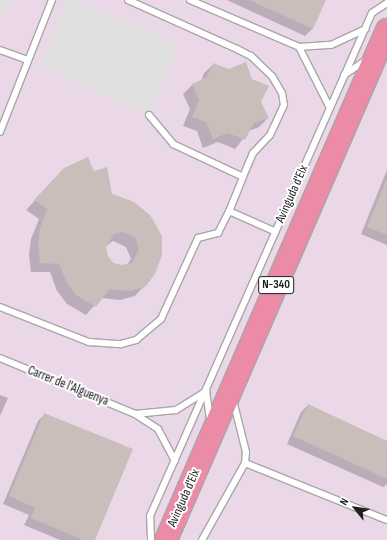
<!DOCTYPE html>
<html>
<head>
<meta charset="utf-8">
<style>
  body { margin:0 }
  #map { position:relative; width:387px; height:540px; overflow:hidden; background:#f1ece6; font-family:"Sofia Sans Condensed",sans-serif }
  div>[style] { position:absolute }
  .industrial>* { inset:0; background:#ead8e9; transform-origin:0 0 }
  .parking>* { inset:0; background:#e0e0e0 }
  .shadow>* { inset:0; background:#0003 }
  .building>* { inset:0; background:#c9beb9 }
  .roads { filter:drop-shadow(1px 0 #a7a7a7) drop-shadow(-1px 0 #a7a7a7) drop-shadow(0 1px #a7a7a7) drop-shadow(0 -1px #a7a7a7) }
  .lane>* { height:6px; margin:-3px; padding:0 3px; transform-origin:3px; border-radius:3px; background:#fff }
  .highway>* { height:22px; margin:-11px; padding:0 11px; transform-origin:11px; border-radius:11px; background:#eb8ba6 }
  span { translate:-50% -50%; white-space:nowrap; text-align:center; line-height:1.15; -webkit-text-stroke:4px #fff; paint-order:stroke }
  .shield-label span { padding:1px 3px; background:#fff; border:1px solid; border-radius:3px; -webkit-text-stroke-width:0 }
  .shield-label { font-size:12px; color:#202020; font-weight:700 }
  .street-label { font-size:13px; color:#202020 }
  .north { position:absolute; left:335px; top:488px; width:40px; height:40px; -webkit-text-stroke:3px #fff; paint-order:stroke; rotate:300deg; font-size:11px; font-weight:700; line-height:16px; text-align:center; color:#202020 }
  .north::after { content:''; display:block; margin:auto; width:14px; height:18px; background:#202020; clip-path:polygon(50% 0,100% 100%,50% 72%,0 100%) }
</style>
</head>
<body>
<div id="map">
  <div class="industrial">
    <i style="left:0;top:0;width:387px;height:540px"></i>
  </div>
  <div class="parking">
    <i style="clip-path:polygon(0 0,11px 0,0 22px)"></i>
    <i style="clip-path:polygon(68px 0,78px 0,179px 45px,149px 115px,39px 66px)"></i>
  </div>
  <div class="shadow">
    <i style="clip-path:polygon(227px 0,325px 0,312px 29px,305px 36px)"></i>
    <i style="clip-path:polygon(214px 64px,260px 102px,268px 118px,259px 127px,249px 131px,235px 149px,218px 142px,203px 148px,197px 131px,183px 126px,190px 109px,183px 94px,192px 85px,201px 81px,204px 73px)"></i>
    <i style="clip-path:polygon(387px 170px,387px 245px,361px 234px)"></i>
    <i style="clip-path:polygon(evenodd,93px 172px,112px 194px,134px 203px,144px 286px,135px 296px,120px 300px,101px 298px,86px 315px,67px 304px,57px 291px,50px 272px,31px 272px,29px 254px,31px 239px,39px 219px,26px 210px,58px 176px,93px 172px,113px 241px,126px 247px,131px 259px,127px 265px,122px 267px,113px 263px,107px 256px,105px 247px,113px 241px)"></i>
    <i style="clip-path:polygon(0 395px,8px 398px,0 416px)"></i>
    <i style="clip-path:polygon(308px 405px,387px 442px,387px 484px,383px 487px,287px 444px,301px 412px)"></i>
    <i style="clip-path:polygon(45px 414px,93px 540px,60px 540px,24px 525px,29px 515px,3px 504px,38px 421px)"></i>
  </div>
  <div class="building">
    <i style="clip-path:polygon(249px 0,326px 0,313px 29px)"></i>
    <i style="clip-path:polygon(246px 62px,252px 79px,269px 86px,261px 102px,269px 118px,254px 123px,245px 140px,228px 133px,213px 139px,206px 122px,192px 117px,199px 100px,192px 84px,207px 77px,213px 63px,229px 69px)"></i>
    <i style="clip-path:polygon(evenodd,88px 157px,94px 171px,107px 167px,112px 194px,134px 202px,150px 215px,162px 236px,162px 255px,155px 274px,145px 287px,130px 291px,109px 289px,96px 307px,76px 295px,66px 281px,59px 264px,40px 263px,38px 244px,40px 229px,47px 209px,34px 200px,64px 168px,88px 157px,123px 232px,135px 237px,139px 249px,132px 263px,122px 265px,113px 263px,108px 256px,106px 247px,114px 234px,123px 232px)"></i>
    <i style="clip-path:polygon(387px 178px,387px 235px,367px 227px)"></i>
    <i style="clip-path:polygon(308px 404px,387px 441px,387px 479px,293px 436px)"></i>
    <i style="clip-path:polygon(44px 413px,133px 449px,95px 540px,83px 540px,31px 518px,35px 508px,9px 496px)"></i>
  </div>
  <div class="roads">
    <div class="lane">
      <i style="left:128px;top:0;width:120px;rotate:24.2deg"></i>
      <i style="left:237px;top:49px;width:16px;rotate:27deg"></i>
      <i style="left:251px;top:56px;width:29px;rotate:44deg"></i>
      <i style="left:272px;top:76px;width:20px;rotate:60deg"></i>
      <i style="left:282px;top:93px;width:12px;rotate:81deg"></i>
      <i style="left:284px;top:105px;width:33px;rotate:115deg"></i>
      <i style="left:270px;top:135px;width:25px;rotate:133deg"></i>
      <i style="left:253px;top:153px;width:26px;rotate:113deg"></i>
      <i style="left:190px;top:0;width:119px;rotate:23.3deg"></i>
      <i style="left:299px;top:47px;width:32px;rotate:-4deg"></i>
      <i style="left:331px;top:45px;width:38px;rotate:-25deg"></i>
      <i style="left:299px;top:47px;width:68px;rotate:63.1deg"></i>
      <i style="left:0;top:50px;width:29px;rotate:20deg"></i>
      <i style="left:344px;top:75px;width:27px;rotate:-34deg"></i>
      <i style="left:149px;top:115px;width:38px;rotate:50deg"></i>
      <i style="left:173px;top:144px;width:77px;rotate:25.2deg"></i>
      <i style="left:243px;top:177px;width:37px;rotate:112deg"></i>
      <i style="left:229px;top:211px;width:51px;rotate:24.1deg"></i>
      <i style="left:0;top:132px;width:142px;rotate:-68.5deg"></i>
      <i style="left:0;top:307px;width:96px;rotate:21.5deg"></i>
      <i style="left:89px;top:342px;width:32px;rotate:4deg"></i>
      <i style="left:121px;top:344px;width:16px;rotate:-15deg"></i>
      <i style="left:136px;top:340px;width:33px;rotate:-40deg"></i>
      <i style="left:161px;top:319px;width:89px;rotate:-65.4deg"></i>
      <i style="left:198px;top:238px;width:21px;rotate:-14deg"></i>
      <i style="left:218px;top:233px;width:25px;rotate:-63deg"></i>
      <i style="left:0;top:358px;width:146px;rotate:22.5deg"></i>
      <i style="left:135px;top:414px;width:27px;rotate:33deg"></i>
      <i style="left:158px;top:429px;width:36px;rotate:62deg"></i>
      <i style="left:135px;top:414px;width:41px;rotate:-5.6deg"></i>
      <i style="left:176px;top:410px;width:36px;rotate:-32deg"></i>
      <i style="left:206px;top:391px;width:30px;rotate:82deg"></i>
      <i style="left:245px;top:463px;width:153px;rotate:21.9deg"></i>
      <i style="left:151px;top:540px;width:24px;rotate:-92deg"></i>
      <i style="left:150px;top:516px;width:550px;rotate:-66.19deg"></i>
      <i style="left:372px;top:13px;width:18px;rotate:-34deg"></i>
      <i style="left:202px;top:540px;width:88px;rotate:-60.8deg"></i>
      <i style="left:245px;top:463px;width:11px;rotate:-85deg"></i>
      <i style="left:246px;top:452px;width:54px;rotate:-104deg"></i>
    </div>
    <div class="highway">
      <i style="left:166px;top:540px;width:556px;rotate:-66.57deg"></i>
    </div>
  </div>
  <div class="shield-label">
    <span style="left:276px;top:285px">N-340</span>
  </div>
  <div class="street-label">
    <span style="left:292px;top:194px;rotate:-66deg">Avinguda d'Elx</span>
    <span style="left:68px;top:386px;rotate:22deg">Carrer de l'Alguenya</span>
    <span style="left:184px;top:498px;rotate:-66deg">Avinguda d'Elx</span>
  </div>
  <div class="north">N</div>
</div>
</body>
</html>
